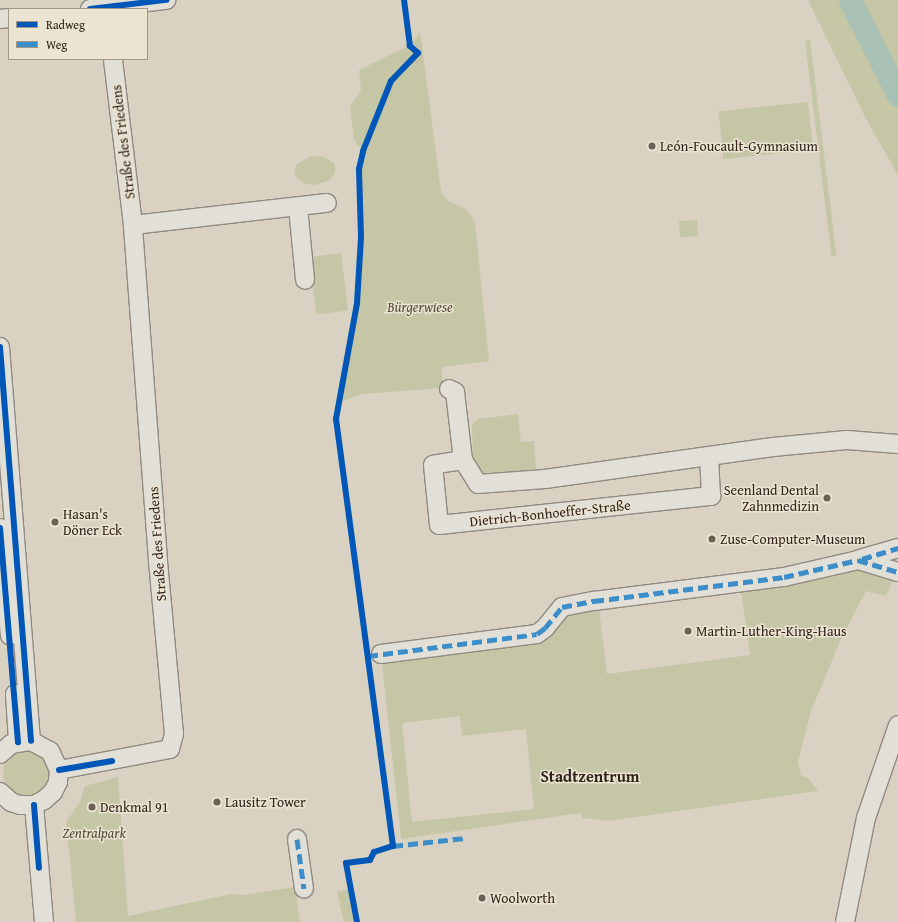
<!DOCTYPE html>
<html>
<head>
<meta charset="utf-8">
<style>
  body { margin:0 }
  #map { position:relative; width:898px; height:922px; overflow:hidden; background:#d9d2c2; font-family:"Gentium Book Plus",serif }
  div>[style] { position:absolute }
  .green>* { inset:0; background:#c5c6a5; transform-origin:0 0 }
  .round { border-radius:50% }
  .river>* { height:23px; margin:-11.5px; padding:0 11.5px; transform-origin:11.5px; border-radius:11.5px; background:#a9c0b4 }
  .roads { filter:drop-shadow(1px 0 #908a81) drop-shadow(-1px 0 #908a81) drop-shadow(0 1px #908a81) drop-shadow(0 -1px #908a81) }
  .minor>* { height:18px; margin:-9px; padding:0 9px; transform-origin:9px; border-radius:9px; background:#e2dfd6 }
  .quiet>* { height:5px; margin-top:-2.5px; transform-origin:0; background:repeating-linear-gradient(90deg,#3c8eca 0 10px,transparent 0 15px) }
  .cycleway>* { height:6px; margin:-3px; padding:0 3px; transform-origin:3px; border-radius:3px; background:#0057b8 }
  .dots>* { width:11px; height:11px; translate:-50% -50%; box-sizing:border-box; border:2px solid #ece4d2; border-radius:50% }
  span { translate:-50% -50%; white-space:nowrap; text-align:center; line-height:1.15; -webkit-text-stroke:3px #ece4d2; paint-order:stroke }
  .street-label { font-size:14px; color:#31231c }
  .poi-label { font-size:14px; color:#31231c }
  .left { translate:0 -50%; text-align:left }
  .right { translate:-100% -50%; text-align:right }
  .park-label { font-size:14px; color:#524a38; font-style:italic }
  .quarter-label { font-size:16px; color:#31231c; font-weight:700 }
  .legend { position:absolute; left:8px; top:8px; width:140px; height:52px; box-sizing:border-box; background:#ece4d2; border:1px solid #a19789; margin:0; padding:5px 7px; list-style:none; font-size:12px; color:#31231c }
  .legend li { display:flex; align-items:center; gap:8px; height:20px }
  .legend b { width:20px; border:1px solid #a19789 }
</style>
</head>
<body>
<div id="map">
  <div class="green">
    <i style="clip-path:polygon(808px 0,898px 0,898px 175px,866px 119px)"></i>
    <i style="clip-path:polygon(420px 31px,441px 192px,448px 201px,466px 209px,475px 222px,489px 361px,442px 367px,443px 388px,362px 394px,340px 402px,353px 331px,361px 237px,359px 169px,363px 151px,354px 140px,350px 106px,361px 90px,359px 70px,412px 44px)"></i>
    <i style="left:810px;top:40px;width:217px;height:5px;rotate:83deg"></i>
    <i style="left:808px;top:102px;width:48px;height:90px;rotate:84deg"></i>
    <i style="clip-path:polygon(311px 156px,325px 157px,335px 164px,335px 173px,330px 180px,315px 185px,303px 183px,296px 177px,294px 171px,297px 164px)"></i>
    <i style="left:697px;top:220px;width:16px;height:18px;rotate:86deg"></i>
    <i style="left:341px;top:253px;width:58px;height:32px;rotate:83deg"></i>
    <i style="clip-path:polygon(518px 414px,521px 442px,534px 441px,536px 468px,533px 472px,488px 477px,473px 464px,472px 425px,478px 419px)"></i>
    <i style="clip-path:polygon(evenodd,852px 561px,897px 571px,886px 596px,866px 591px,841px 639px,811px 711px,798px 762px,801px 776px,807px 777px,818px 791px,609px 821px,583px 818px,580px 813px,401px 839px,381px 654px,479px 642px,551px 620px,598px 600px,607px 674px,750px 655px,740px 583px,852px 561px,460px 716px,462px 736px,526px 729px,534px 809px,412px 822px,402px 723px,460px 716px)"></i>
    <i class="round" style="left:3px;top:750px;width:46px;height:46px"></i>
    <i style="clip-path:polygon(118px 777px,128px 916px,231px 894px,243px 895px,295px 887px,300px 922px,76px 922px,66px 822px,80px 802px,85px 786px)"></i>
    <i style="left:349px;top:889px;width:34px;height:12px;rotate:78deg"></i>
  </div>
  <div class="river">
    <i style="left:850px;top:0;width:106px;rotate:63.2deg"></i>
  </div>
  <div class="roads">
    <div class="minor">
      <i style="left:90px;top:9px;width:77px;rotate:-6.8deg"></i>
      <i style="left:0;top:19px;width:9px;rotate:-6deg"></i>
      <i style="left:298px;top:207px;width:73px;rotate:84.5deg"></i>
      <i style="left:133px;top:225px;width:195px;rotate:-6.5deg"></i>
      <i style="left:0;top:347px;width:395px;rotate:85.5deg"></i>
      <i style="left:449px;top:389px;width:7px;rotate:27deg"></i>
      <i style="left:455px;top:392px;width:68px;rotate:83.3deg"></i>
      <i style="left:463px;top:460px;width:28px;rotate:58deg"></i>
      <i style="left:478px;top:484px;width:67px;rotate:-4.3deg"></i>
      <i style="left:545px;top:479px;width:230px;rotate:-8deg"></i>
      <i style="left:773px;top:447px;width:74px;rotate:-5.4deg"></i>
      <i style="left:847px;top:440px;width:51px;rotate:4.5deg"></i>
      <i style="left:463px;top:460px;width:30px;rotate:171deg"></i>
      <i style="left:433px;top:465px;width:60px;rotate:84.3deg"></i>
      <i style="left:439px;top:525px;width:274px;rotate:-6.1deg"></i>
      <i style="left:711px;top:496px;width:40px;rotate:-92.9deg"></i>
      <i style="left:0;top:528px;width:108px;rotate:84.7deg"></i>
      <i style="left:860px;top:559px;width:40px;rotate:-16deg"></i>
      <i style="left:381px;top:654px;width:157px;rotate:-7.3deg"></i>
      <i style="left:537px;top:634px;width:10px;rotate:-37deg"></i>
      <i style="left:545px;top:628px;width:27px;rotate:-51deg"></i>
      <i style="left:562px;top:607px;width:33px;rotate:-11deg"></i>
      <i style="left:594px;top:601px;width:192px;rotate:-7.2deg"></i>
      <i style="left:784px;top:577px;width:76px;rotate:-12.9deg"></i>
      <i style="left:858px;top:560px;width:42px;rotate:16.7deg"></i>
      <i style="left:15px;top:694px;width:48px;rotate:86.4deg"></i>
      <i style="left:0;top:754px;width:15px;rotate:-42deg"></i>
      <i style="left:11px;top:744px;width:20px;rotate:-9deg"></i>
      <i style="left:31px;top:741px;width:21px;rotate:28deg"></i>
      <i style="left:50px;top:751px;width:21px;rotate:65deg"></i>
      <i style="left:59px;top:770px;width:12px;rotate:95deg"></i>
      <i style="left:58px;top:782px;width:11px;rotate:117deg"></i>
      <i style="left:53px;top:792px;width:12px;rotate:138deg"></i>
      <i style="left:44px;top:800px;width:11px;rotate:153deg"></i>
      <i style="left:34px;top:805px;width:14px;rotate:180deg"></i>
      <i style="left:20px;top:805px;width:9px;rotate:-162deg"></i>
      <i style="left:11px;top:802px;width:15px;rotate:-138deg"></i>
      <i style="left:59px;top:770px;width:113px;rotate:-10.7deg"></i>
      <i style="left:170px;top:749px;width:16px;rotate:-75deg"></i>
      <i style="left:174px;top:734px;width:175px;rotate:-95.3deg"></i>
      <i style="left:158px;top:560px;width:336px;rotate:-94.3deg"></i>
      <i style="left:133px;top:225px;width:167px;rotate:-96.9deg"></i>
      <i style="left:34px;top:805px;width:117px;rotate:85.1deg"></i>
      <i style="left:297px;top:839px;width:50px;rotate:82deg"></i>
      <i style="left:845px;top:922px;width:106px;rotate:-78.6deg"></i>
      <i style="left:866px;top:818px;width:98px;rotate:-71deg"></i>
    </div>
  </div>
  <div class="quiet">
    <i style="left:862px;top:559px;width:38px;rotate:-17deg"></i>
    <i style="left:368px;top:656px;width:170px;rotate:-7.4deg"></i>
    <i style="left:537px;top:634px;width:10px;rotate:-37deg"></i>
    <i style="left:545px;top:628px;width:27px;rotate:-51deg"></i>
    <i style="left:562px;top:607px;width:33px;rotate:-11deg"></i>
    <i style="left:594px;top:601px;width:192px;rotate:-7.2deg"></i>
    <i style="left:784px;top:577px;width:76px;rotate:-12.9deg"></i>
    <i style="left:858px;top:560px;width:42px;rotate:16.7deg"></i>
    <i style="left:297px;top:839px;width:50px;rotate:82deg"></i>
    <i style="left:393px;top:846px;width:72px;rotate:-6.3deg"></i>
  </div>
  <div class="cycleway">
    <i style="left:90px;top:9px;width:77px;rotate:-6.8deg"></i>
    <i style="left:0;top:347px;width:395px;rotate:85.5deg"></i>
    <i style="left:0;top:528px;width:215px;rotate:85.2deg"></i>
    <i style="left:59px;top:770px;width:54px;rotate:-9.6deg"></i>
    <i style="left:34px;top:805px;width:63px;rotate:85.5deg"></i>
    <i style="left:357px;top:922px;width:60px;rotate:-100.6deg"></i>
    <i style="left:346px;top:863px;width:24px;rotate:-7deg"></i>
    <i style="left:370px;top:860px;width:9px;rotate:-63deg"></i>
    <i style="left:374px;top:852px;width:20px;rotate:-18deg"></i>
    <i style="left:393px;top:846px;width:431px;rotate:-97.6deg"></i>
    <i style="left:336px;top:419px;width:118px;rotate:-79.7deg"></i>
    <i style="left:357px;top:303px;width:66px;rotate:-86.5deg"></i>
    <i style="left:361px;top:237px;width:68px;rotate:-91.7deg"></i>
    <i style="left:359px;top:169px;width:18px;rotate:-77deg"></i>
    <i style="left:363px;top:151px;width:75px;rotate:-68.2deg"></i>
    <i style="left:391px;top:81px;width:39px;rotate:-46deg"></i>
    <i style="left:418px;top:53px;width:11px;rotate:-139deg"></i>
    <i style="left:410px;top:46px;width:46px;rotate:-97.4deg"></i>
  </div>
  <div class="dots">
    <i style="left:652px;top:146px;background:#6c6056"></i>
    <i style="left:827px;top:498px;background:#6c6056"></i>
    <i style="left:55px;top:522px;background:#6c6056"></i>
    <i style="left:712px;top:539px;background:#6c6056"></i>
    <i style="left:688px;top:631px;background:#6c6056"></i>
    <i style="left:217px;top:802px;background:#6c6056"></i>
    <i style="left:92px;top:807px;background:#6c6056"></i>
    <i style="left:482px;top:898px;background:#6c6056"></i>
  </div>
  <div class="street-label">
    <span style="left:123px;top:142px;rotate:-97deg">Straße des Friedens</span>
    <span style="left:550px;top:513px;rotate:-6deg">Dietrich-Bonhoeffer-Straße</span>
    <span style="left:157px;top:544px;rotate:-94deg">Straße des Friedens</span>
  </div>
  <div class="poi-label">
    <span class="left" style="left:660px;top:146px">León-Foucault-Gymnasium</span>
    <span class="right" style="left:819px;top:498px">Seenland Dental<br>Zahnmedizin</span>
    <span class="left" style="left:63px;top:522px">Hasan's<br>Döner Eck</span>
    <span class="left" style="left:720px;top:539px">Zuse-Computer-Museum</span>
    <span class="left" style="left:696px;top:631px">Martin-Luther-King-Haus</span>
    <span class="left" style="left:225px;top:802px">Lausitz Tower</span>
    <span class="left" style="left:100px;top:807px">Denkmal 91</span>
    <span class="left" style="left:490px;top:898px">Woolworth</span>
  </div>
  <div class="park-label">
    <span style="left:420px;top:307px">Bürgerwiese</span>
    <span style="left:94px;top:833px">Zentralpark</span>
  </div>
  <div class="quarter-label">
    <span style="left:590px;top:776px">Stadtzentrum</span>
  </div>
  <ul class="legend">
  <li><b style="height:5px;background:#0057b8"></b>Radweg</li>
  <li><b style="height:5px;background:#3c8eca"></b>Weg</li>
  </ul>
</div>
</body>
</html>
